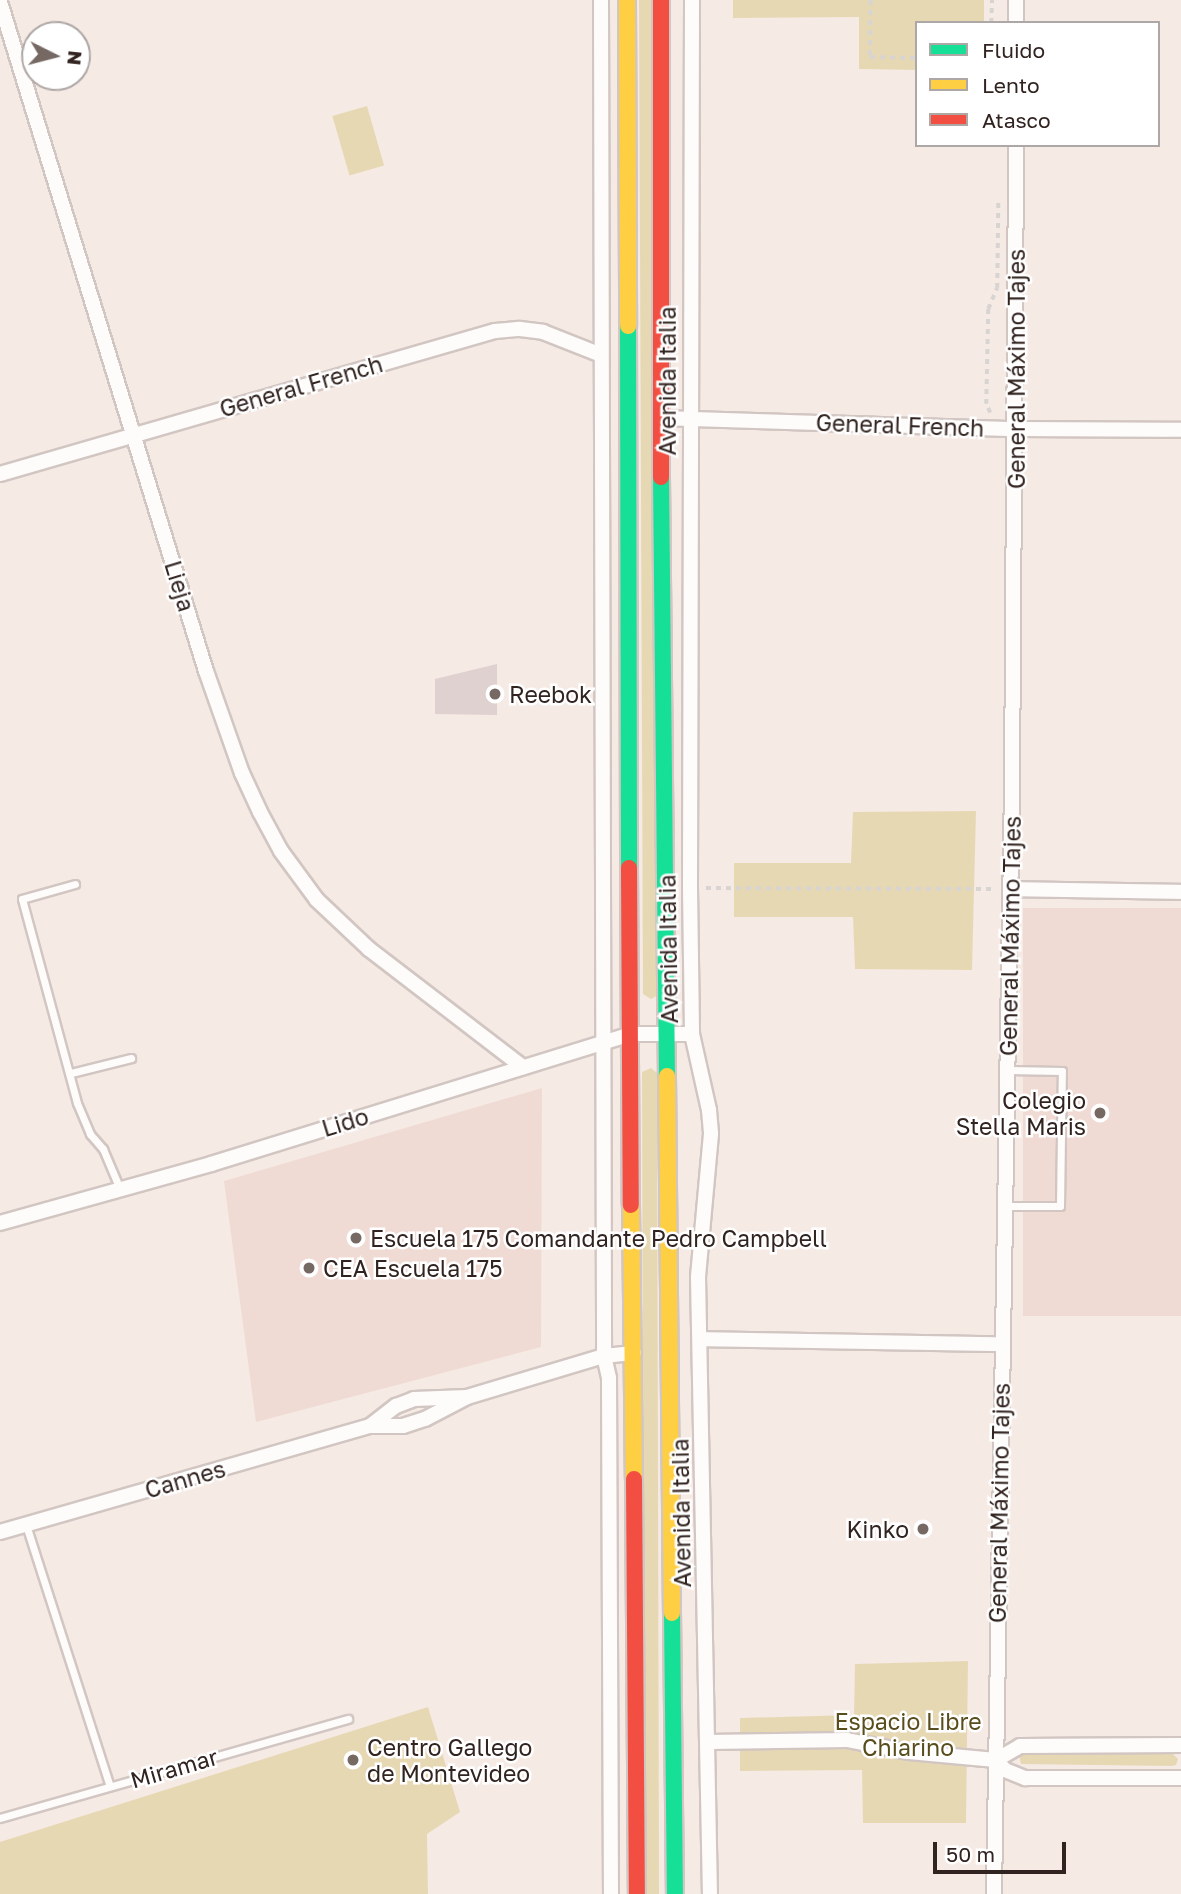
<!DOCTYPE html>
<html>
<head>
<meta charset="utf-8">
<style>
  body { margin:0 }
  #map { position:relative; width:1181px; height:1894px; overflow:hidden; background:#f6eae5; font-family:"Golos Text",sans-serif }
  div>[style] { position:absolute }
  .built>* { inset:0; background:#f0dbd4; transform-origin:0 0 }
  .green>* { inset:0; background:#e7d8b4; transform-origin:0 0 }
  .building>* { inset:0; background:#ded1cf }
  .path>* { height:3.5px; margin-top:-1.75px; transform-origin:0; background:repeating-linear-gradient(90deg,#d7d4d2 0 5px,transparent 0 10px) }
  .roads { filter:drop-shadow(2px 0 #d2c6c2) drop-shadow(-2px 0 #d2c6c2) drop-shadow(0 2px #d2c6c2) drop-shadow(0 -2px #d2c6c2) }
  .lane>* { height:7px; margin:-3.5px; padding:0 3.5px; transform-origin:3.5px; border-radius:3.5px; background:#fefcfb }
  .street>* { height:14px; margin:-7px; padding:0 7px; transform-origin:7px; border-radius:7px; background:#fefcfb }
  .fast>* { height:16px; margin:-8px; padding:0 8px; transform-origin:8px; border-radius:8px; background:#16e098 }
  .slow>* { height:16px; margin:-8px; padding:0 8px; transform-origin:8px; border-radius:8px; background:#ffcf43 }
  .jam>* { height:16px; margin:-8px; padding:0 8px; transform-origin:8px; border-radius:8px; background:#f24e42 }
  .dots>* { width:19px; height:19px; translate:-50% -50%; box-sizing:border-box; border:4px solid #fff; border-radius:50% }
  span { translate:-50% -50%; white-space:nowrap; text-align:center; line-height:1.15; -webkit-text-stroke:5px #fff; paint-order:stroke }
  .street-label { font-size:23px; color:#31231f }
  .poi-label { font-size:23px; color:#31231f }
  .left { translate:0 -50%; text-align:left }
  .right { translate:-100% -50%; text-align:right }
  .park-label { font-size:23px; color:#594d1c }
  .legend { position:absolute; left:915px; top:21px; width:245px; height:126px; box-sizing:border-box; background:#fff; border:2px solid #ada7a5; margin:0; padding:9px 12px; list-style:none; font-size:21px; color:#31231f }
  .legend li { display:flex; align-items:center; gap:14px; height:35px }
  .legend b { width:35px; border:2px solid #ada7a5 }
  .north { position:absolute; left:21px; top:21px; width:70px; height:70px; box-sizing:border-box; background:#fff; border:2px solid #ada7a5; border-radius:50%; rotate:96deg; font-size:19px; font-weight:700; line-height:28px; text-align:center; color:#31231f }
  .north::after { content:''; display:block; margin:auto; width:24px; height:32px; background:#766964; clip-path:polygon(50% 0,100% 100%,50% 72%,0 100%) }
  .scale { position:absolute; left:933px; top:1842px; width:133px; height:32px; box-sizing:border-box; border:4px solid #31231f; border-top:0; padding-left:9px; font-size:21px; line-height:24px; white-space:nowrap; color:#31231f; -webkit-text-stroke:5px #fff; paint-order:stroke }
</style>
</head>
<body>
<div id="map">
  <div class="built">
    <i style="left:1023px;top:908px;width:158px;height:408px"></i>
    <i style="clip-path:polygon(542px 1088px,541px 1347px,256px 1422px,224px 1181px)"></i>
  </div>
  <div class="green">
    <i style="clip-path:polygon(639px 0,654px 0,658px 995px,651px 999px,643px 994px)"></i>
    <i style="clip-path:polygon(733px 0,984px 0,984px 23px,917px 23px,917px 70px,859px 69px,859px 17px,733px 18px)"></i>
    <i style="left:367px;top:106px;width:62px;height:36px;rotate:74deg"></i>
    <i style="clip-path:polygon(976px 811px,972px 970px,855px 969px,853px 917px,734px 917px,734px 863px,851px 863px,853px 812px)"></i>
    <i style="clip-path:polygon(651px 1068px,657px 1073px,659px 1894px,644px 1894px,642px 1072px)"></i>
    <i style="clip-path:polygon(968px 1661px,966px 1823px,863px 1823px,862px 1770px,740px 1771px,740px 1718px,854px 1715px,855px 1664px)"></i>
    <i style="clip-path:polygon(428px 1707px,460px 1812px,427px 1834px,428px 1894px,0 1894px,0 1842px)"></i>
    <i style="clip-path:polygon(1026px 1752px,1171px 1752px,1178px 1759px,1176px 1765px,1171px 1766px,1021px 1764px,1019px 1755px)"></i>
  </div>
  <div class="building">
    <i style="clip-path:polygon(497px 664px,497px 715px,435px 714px,435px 679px)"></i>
  </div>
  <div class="path">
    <i style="left:871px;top:0;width:57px;rotate:91deg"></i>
    <i style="left:870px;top:57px;width:47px;rotate:1.2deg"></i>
    <i style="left:991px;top:23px;width:23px;rotate:-88deg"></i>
    <i style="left:990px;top:413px;width:10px;rotate:-114deg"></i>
    <i style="left:986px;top:404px;width:95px;rotate:-88.8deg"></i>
    <i style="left:988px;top:309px;width:23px;rotate:-67deg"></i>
    <i style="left:997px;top:288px;width:88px;rotate:-89.3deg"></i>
    <i style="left:706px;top:888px;width:290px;rotate:0.2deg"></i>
  </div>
  <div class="roads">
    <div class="lane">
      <i style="left:75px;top:884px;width:55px;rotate:164.2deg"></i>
      <i style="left:22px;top:899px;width:211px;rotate:74.9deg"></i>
      <i style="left:77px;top:1103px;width:34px;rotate:67deg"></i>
      <i style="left:90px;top:1134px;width:20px;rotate:49deg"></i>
      <i style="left:103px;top:1149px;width:43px;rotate:67deg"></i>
      <i style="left:71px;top:1073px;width:62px;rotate:-14deg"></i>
      <i style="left:1006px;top:1206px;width:54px"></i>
      <i style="left:1060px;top:1206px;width:135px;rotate:-89.2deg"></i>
      <i style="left:1062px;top:1071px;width:54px;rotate:-178.9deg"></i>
      <i style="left:26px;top:1525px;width:274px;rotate:72.2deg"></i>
      <i style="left:0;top:1818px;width:362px;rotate:-15.9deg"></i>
    </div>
    <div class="street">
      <i style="left:601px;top:0;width:1356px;rotate:89.87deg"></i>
      <i style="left:604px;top:1356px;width:23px;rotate:77deg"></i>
      <i style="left:609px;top:1378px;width:516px;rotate:89.78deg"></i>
      <i style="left:692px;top:0;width:888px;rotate:90.13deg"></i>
      <i style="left:690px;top:888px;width:146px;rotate:89.2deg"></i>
      <i style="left:692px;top:1034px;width:78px;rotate:77.4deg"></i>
      <i style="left:709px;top:1110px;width:24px;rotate:85deg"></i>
      <i style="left:711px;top:1134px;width:144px;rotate:95.2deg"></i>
      <i style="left:698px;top:1277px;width:617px;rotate:88.89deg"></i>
      <i style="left:0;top:2px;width:700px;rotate:72.89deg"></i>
      <i style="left:206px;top:671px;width:108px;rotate:70.6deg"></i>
      <i style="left:242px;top:773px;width:43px;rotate:65.2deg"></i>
      <i style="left:260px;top:812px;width:44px;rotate:61.7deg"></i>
      <i style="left:281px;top:851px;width:61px;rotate:53.7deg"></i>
      <i style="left:317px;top:900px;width:71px;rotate:43.3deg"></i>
      <i style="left:369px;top:949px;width:194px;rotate:37.5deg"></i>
      <i style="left:1016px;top:23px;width:23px;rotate:-90deg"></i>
      <i style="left:661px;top:418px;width:355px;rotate:1.8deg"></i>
      <i style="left:1016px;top:429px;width:165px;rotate:0.3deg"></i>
      <i style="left:0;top:474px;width:515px;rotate:-16.11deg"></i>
      <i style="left:495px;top:331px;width:25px;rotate:-5deg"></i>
      <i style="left:520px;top:329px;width:23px;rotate:7deg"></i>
      <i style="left:543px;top:332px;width:62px;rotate:21.6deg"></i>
      <i style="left:1011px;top:889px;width:170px;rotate:1deg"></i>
      <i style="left:0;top:1223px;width:219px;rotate:-15.6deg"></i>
      <i style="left:211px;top:1164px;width:441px;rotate:-17.2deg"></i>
      <i style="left:632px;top:1034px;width:60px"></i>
      <i style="left:700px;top:1339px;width:301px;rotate:1deg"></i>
      <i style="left:370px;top:1426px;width:33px;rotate:-38deg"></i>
      <i style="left:396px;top:1406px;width:19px;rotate:-21deg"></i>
      <i style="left:414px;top:1399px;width:53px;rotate:-2.2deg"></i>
      <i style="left:0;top:1532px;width:385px;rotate:-16deg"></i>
      <i style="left:370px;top:1426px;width:33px"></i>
      <i style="left:403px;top:1426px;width:23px;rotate:-18deg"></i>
      <i style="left:425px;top:1419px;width:47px;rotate:-27.6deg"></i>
      <i style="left:467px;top:1397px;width:143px;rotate:-16.7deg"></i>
      <i style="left:604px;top:1356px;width:30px;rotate:-6deg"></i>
      <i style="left:708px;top:1742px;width:139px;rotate:-0.8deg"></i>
      <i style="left:847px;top:1740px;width:63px;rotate:11deg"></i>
      <i style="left:909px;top:1752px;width:87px;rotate:5.3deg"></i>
      <i style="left:996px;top:1760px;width:13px;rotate:48deg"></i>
      <i style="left:1005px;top:1770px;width:22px;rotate:22deg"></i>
      <i style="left:1025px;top:1778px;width:156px"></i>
      <i style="left:996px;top:1760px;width:28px;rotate:-30deg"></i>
      <i style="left:1020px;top:1746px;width:161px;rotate:-0.4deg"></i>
      <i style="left:994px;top:1894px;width:1105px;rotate:-89.07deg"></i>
      <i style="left:1012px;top:789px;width:644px;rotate:-89.64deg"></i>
    </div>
    <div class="fast">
      <i style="left:628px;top:326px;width:542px;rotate:89.89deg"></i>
      <i style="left:661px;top:477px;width:599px;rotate:89.43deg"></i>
      <i style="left:672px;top:1613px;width:281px;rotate:89.4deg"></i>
    </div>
    <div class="slow">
      <i style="left:627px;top:0;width:326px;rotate:89.8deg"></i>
      <i style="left:667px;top:1076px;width:537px;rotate:89.47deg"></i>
      <i style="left:631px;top:1205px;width:274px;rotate:89.4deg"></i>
    </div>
    <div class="jam">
      <i style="left:661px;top:0;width:477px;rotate:90deg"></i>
      <i style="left:629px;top:868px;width:337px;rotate:89.7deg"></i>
      <i style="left:634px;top:1479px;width:415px;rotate:89.6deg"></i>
    </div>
  </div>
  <div class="dots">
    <i style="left:495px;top:694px;background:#766964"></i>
    <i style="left:1100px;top:1113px;background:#766964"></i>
    <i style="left:356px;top:1238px;background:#766964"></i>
    <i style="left:309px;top:1268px;background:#766964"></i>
    <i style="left:923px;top:1529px;background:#766964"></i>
    <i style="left:353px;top:1760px;background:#766964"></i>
  </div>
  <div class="street-label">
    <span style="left:1016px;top:369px;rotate:-90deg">General Máximo Tajes</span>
    <span style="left:667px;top:381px;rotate:-90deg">Avenida Italia</span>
    <span style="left:301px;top:386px;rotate:-16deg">General French</span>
    <span style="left:900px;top:425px;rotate:2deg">General French</span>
    <span style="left:180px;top:586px;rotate:73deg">Lieja</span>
    <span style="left:1010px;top:936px;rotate:-89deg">General Máximo Tajes</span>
    <span style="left:668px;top:949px;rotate:-91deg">Avenida Italia</span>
    <span style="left:345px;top:1122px;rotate:-17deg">Lido</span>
    <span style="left:185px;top:1479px;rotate:-16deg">Cannes</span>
    <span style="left:999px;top:1503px;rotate:-89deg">General Máximo Tajes</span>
    <span style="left:681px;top:1513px;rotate:-91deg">Avenida Italia</span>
    <span style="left:174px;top:1768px;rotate:-16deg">Miramar</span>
  </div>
  <div class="poi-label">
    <span class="left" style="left:509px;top:694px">Reebok</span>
    <span class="right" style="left:1086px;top:1113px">Colegio<br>Stella Maris</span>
    <span class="left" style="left:370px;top:1238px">Escuela 175 Comandante Pedro Campbell</span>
    <span class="left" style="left:323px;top:1268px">CEA Escuela 175</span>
    <span class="right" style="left:909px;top:1529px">Kinko</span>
    <span class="left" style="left:367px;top:1760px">Centro Gallego<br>de Montevideo</span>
  </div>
  <div class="park-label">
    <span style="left:908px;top:1734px">Espacio Libre<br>Chiarino</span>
  </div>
  <ul class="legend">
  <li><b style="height:9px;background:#16e098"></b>Fluido</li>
  <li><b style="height:9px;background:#ffcf43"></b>Lento</li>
  <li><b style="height:9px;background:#f24e42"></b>Atasco</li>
  </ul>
  <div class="north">N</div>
  <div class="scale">50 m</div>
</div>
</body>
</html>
